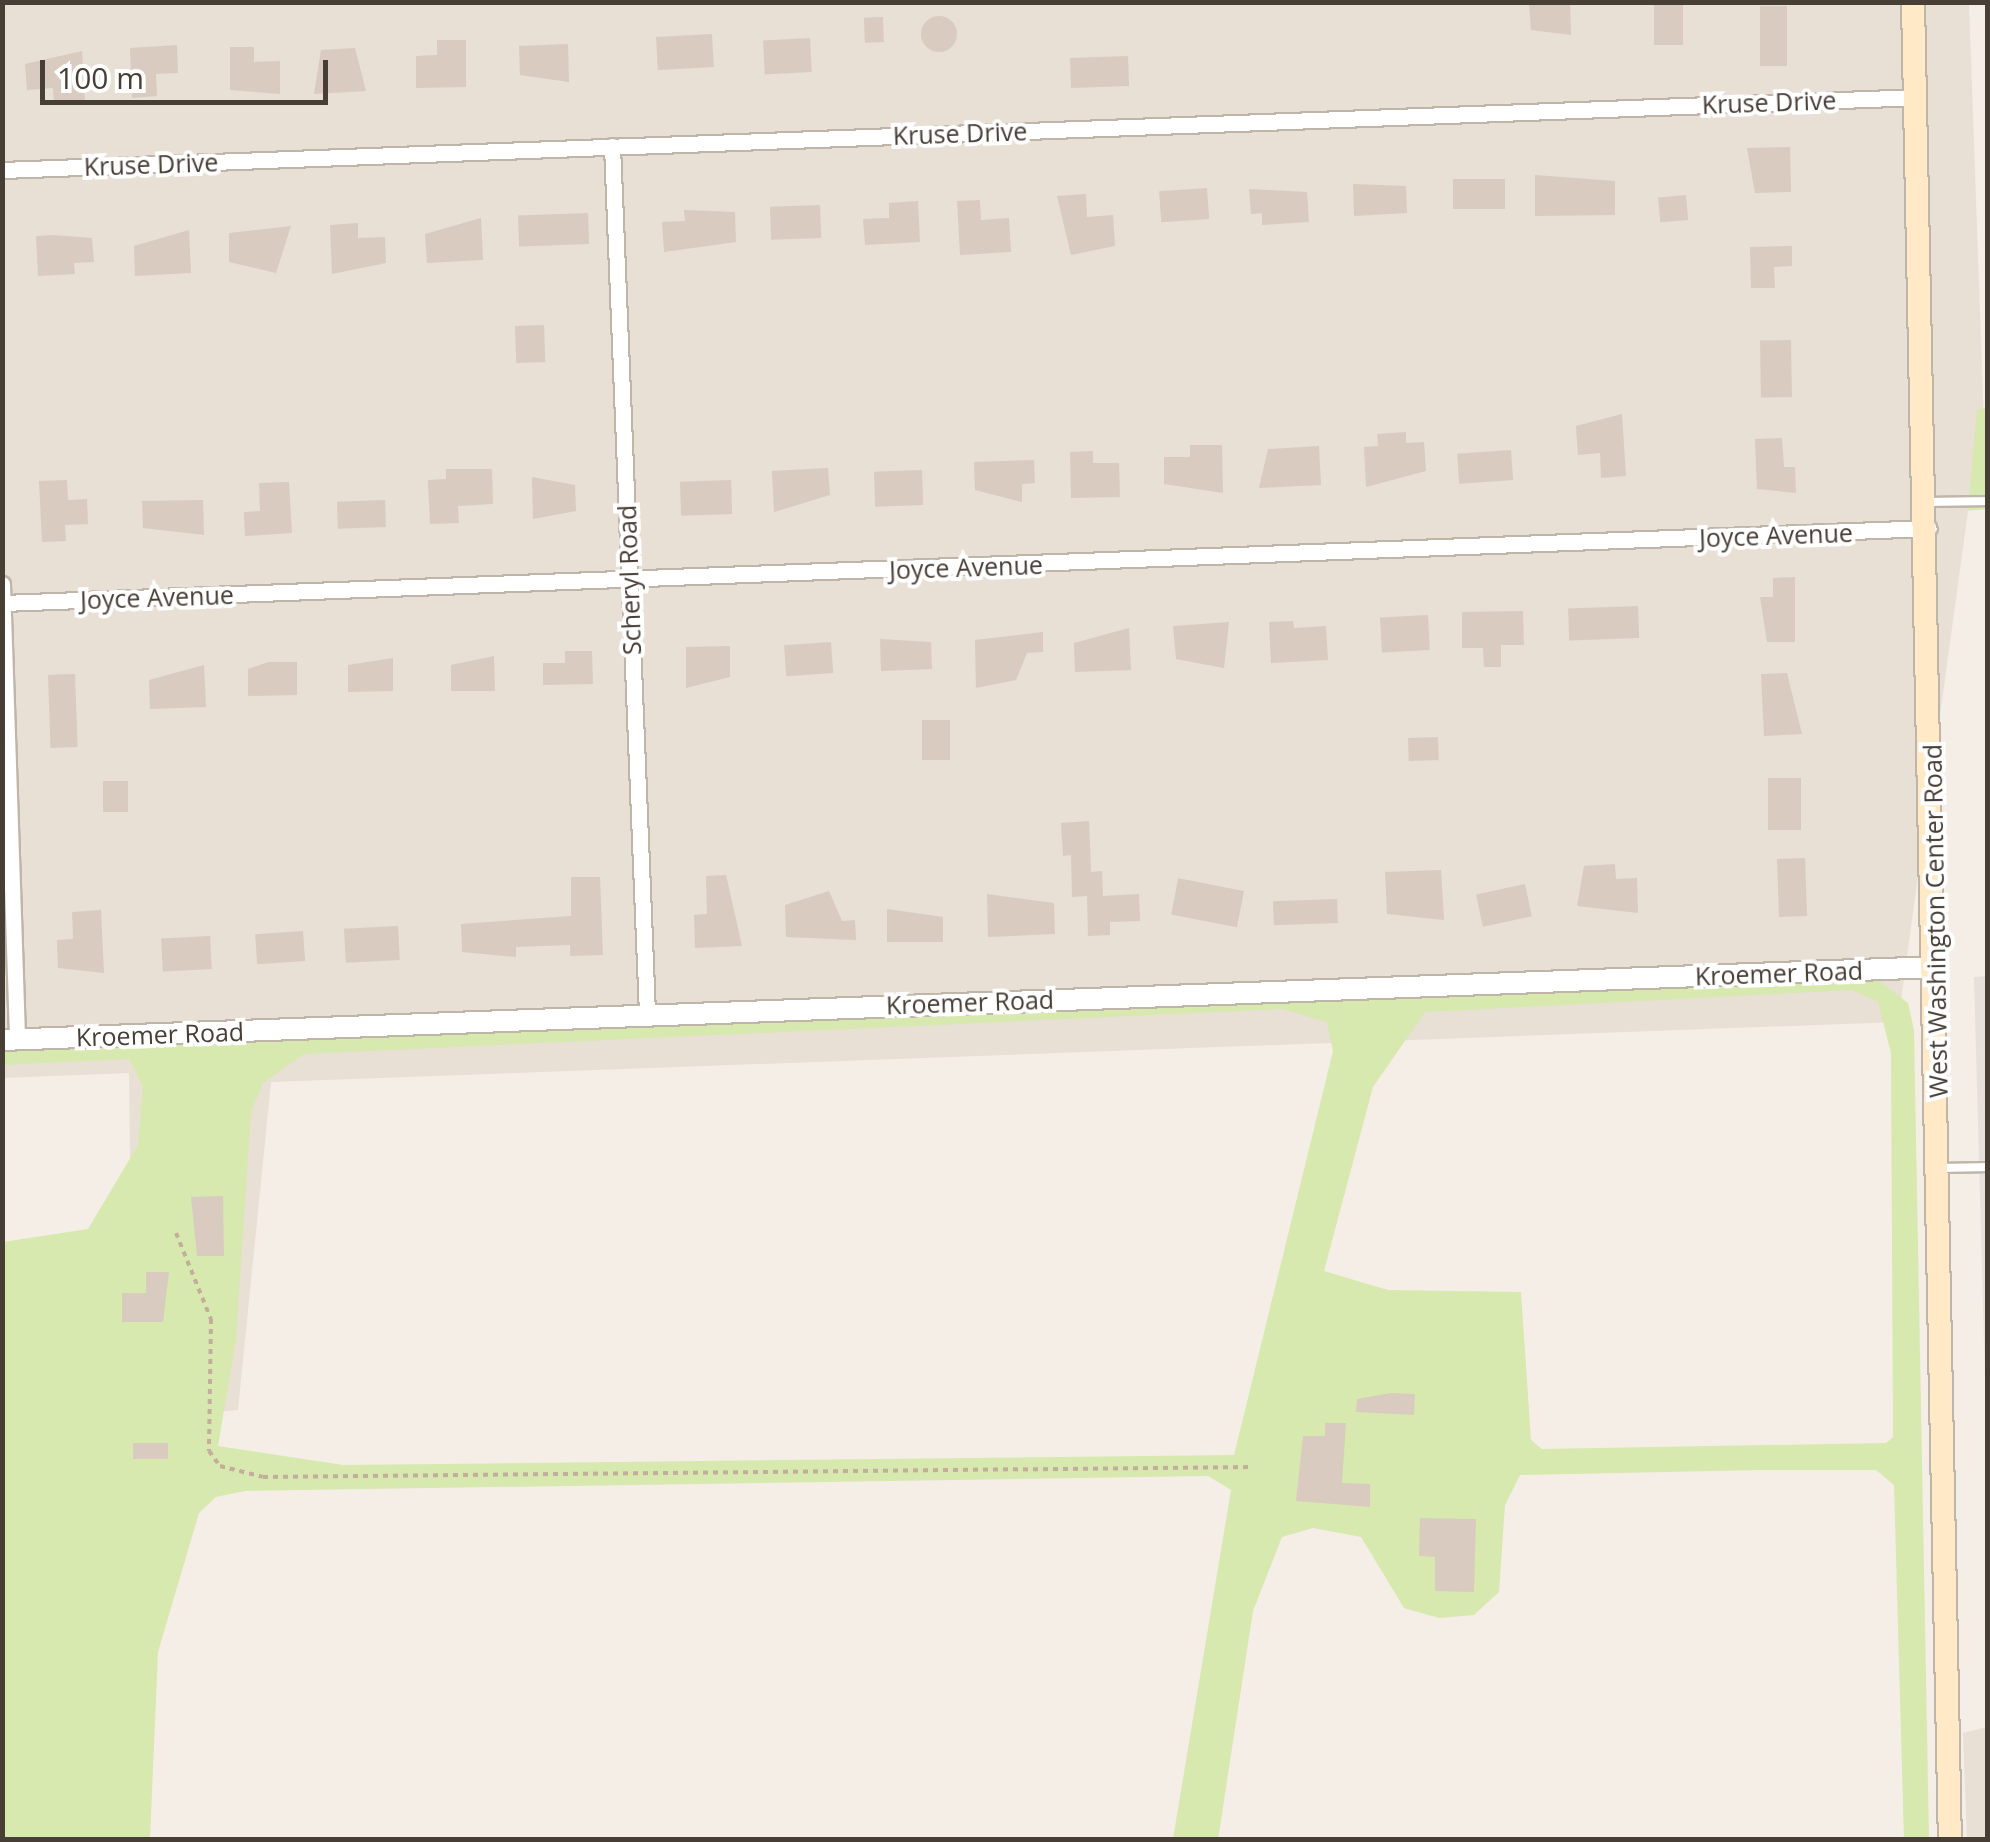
<!DOCTYPE html>
<html>
<head>
<meta charset="utf-8">
<style>
  body { margin:0 }
  #map { position:relative; width:1990px; height:1842px; overflow:hidden; background:#f4eee7; font-family:"Open Sans",sans-serif }
  div>[style] { position:absolute }
  .residential>* { inset:0; background:#e8dfd5 }
  .industrial>* { inset:0; background:#e6e0dc }
  .green>* { inset:0; background:#d7e9af }
  .building>* { inset:0; background:#d9cbbf; transform-origin:0 0 }
  .round { border-radius:50% }
  .path>* { height:4px; margin-top:-2px; transform-origin:0; background:repeating-linear-gradient(90deg,#c2ae9a 0 5px,transparent 0 10px) }
  .roads { filter:drop-shadow(2px 0 #c0b5a9) drop-shadow(-2px 0 #c0b5a9) drop-shadow(0 2px #c0b5a9) drop-shadow(0 -2px #c0b5a9) }
  .service>* { height:8px; margin:-4px; padding:0 4px; transform-origin:4px; border-radius:4px; background:#fff }
  .minor>* { height:15px; margin:-7.5px; padding:0 7.5px; transform-origin:7.5px; border-radius:7.5px; background:#fff }
  .tertiary>* { height:20px; margin:-10px; padding:0 10px; transform-origin:10px; border-radius:10px; background:#fff }
  .secondary>* { height:22px; margin:-11px; padding:0 11px; transform-origin:11px; border-radius:11px; background:#ffe9c6 }
  span { translate:-50% -50%; white-space:nowrap; text-align:center; line-height:1.15; -webkit-text-stroke:8px #fff; paint-order:stroke }
  .street-label { font-size:25px; color:#473e36 }
  .frame { position:absolute; inset:0; border:5px solid #473e36; pointer-events:none }
  .scale { position:absolute; left:40px; top:60px; width:288px; height:45px; box-sizing:border-box; border:5px solid #473e36; border-top:0; padding-left:12px; font-size:30px; line-height:35px; white-space:nowrap; color:#473e36; -webkit-text-stroke:8px #fff; paint-order:stroke }
</style>
</head>
<body>
<div id="map">
  <div class="residential">
    <i style="clip-path:polygon(2px 3px,1969px 3px,1987px 509px,1968px 511px,1898px 1022px,271px 1082px,238px 1410px,133px 1420px,129px 1073px,3px 1078px)"></i>
    <i style="clip-path:polygon(1987px 1727px,1987px 1839px,1967px 1839px,1963px 1733px)"></i>
  </div>
  <div class="industrial">
    <i style="clip-path:polygon(1988px 976px,1987px 1453px,1974px 977px)"></i>
  </div>
  <div class="green">
    <i style="clip-path:polygon(1987px 408px,1987px 509px,1968px 510px,1977px 409px)"></i>
    <i style="clip-path:polygon(evenodd,1878px 980px,1908px 1003px,1914px 1030px,1929px 1839px,1904px 1839px,1894px 1485px,1876px 1470px,1761px 1470px,1520px 1475px,1505px 1505px,1499px 1592px,1474px 1615px,1439px 1618px,1404px 1608px,1361px 1537px,1313px 1528px,1282px 1537px,1253px 1611px,1218px 1840px,1173px 1839px,1231px 1490px,1208px 1476px,245px 1491px,216px 1497px,199px 1513px,158px 1652px,150px 1839px,3px 1839px,3px 1242px,88px 1229px,138px 1145px,143px 1087px,129px 1059px,3px 1065px,2px 1052px,1878px 980px,1852px 990px,1878px 1002px,1891px 1053px,1893px 1437px,1886px 1443px,1542px 1449px,1531px 1440px,1521px 1292px,1388px 1290px,1324px 1271px,1373px 1087px,1425px 1012px,1852px 990px,1878px 980px,1282px 1009px,1327px 1022px,1333px 1051px,1234px 1455px,343px 1465px,218px 1446px,236px 1339px,251px 1112px,263px 1083px,304px 1054px,1282px 1009px)"></i>
  </div>
  <div class="building">
    <i style="clip-path:polygon(1529px 2px,1570px 2px,1571px 35px,1531px 30px)"></i>
    <i style="left:1654px;top:2px;width:29px;height:43px"></i>
    <i style="left:1760px;top:6px;width:27px;height:60px"></i>
    <i class="round" style="left:921px;top:16px;width:36px;height:36px"></i>
    <i style="left:883px;top:17px;width:25px;height:19px;rotate:88deg"></i>
    <i style="left:712px;top:34px;width:33px;height:56px;rotate:87deg"></i>
    <i style="left:810px;top:38px;width:34px;height:47px;rotate:87deg"></i>
    <i style="clip-path:polygon(437px 40px,466px 40px,466px 87px,416px 88px,416px 56px,437px 55px)"></i>
    <i style="clip-path:polygon(568px 44px,569px 82px,520px 75px,519px 46px)"></i>
    <i style="clip-path:polygon(177px 45px,178px 73px,156px 74px,157px 96px,132px 98px,130px 48px)"></i>
    <i style="clip-path:polygon(230px 47px,254px 47px,254px 62px,280px 61px,280px 94px,230px 90px)"></i>
    <i style="clip-path:polygon(355px 48px,366px 91px,314px 94px,321px 50px)"></i>
    <i style="clip-path:polygon(82px 51px,85px 102px,54px 104px,53px 88px,27px 90px,25px 64px)"></i>
    <i style="left:1128px;top:56px;width:30px;height:58px;rotate:88deg"></i>
    <i style="clip-path:polygon(1790px 147px,1791px 192px,1755px 193px,1747px 148px)"></i>
    <i style="clip-path:polygon(1535px 175px,1615px 181px,1615px 215px,1535px 216px)"></i>
    <i style="left:1505px;top:179px;width:30px;height:52px;rotate:90deg"></i>
    <i style="clip-path:polygon(1353px 184px,1406px 186px,1407px 213px,1354px 216px)"></i>
    <i style="left:1207px;top:188px;width:31px;height:48px;rotate:86deg"></i>
    <i style="clip-path:polygon(1249px 189px,1307px 192px,1309px 222px,1262px 225px,1262px 213px,1251px 214px)"></i>
    <i style="clip-path:polygon(1086px 194px,1087px 217px,1113px 215px,1115px 246px,1071px 255px,1057px 196px)"></i>
    <i style="left:1686px;top:195px;width:25px;height:28px;rotate:85deg"></i>
    <i style="clip-path:polygon(980px 200px,981px 220px,1009px 218px,1011px 252px,960px 255px,957px 201px)"></i>
    <i style="clip-path:polygon(918px 201px,920px 242px,865px 245px,863px 219px,889px 218px,889px 203px)"></i>
    <i style="left:820px;top:205px;width:33px;height:50px;rotate:88deg"></i>
    <i style="clip-path:polygon(684px 210px,735px 212px,736px 242px,664px 252px,662px 222px,685px 221px)"></i>
    <i style="left:588px;top:213px;width:31px;height:70px;rotate:88deg"></i>
    <i style="clip-path:polygon(481px 218px,483px 260px,427px 263px,425px 234px)"></i>
    <i style="clip-path:polygon(358px 223px,358px 238px,385px 237px,386px 263px,332px 274px,330px 225px)"></i>
    <i style="clip-path:polygon(291px 226px,276px 273px,229px 262px,229px 233px)"></i>
    <i style="clip-path:polygon(189px 230px,191px 273px,135px 276px,134px 246px)"></i>
    <i style="clip-path:polygon(53px 235px,92px 238px,94px 262px,74px 263px,75px 274px,38px 276px,36px 236px)"></i>
    <i style="clip-path:polygon(1792px 246px,1792px 266px,1774px 267px,1775px 288px,1751px 288px,1750px 247px)"></i>
    <i style="left:544px;top:325px;width:37px;height:29px;rotate:88deg"></i>
    <i style="left:1791px;top:340px;width:57px;height:31px;rotate:89deg"></i>
    <i style="clip-path:polygon(1622px 414px,1626px 476px,1601px 478px,1600px 453px,1578px 455px,1576px 426px)"></i>
    <i style="clip-path:polygon(1406px 432px,1406px 443px,1424px 442px,1426px 471px,1366px 487px,1364px 447px,1378px 446px,1377px 434px)"></i>
    <i style="clip-path:polygon(1782px 438px,1784px 467px,1795px 467px,1796px 493px,1757px 489px,1755px 439px)"></i>
    <i style="clip-path:polygon(1190px 445px,1222px 445px,1223px 493px,1164px 484px,1164px 457px,1190px 457px)"></i>
    <i style="clip-path:polygon(1319px 446px,1321px 485px,1259px 488px,1268px 449px)"></i>
    <i style="left:1511px;top:450px;width:30px;height:54px;rotate:86deg"></i>
    <i style="clip-path:polygon(1093px 451px,1093px 463px,1119px 463px,1120px 497px,1071px 498px,1070px 452px)"></i>
    <i style="clip-path:polygon(1034px 460px,1035px 483px,1022px 484px,1022px 502px,975px 490px,974px 462px)"></i>
    <i style="clip-path:polygon(828px 468px,830px 495px,774px 512px,772px 471px)"></i>
    <i style="clip-path:polygon(446px 469px,492px 469px,493px 504px,458px 506px,459px 523px,430px 524px,428px 480px,446px 479px)"></i>
    <i style="left:922px;top:470px;width:35px;height:48px;rotate:88deg"></i>
    <i style="clip-path:polygon(532px 477px,575px 485px,576px 511px,533px 519px)"></i>
    <i style="clip-path:polygon(67px 480px,68px 500px,87px 499px,88px 524px,65px 525px,66px 541px,42px 542px,39px 481px)"></i>
    <i style="left:731px;top:480px;width:34px;height:51px;rotate:88deg"></i>
    <i style="clip-path:polygon(289px 482px,292px 533px,245px 536px,244px 512px,260px 511px,259px 483px)"></i>
    <i style="clip-path:polygon(203px 500px,204px 535px,143px 528px,142px 501px)"></i>
    <i style="left:385px;top:500px;width:27px;height:48px;rotate:88deg"></i>
    <i style="clip-path:polygon(1795px 577px,1795px 642px,1767px 642px,1760px 597px,1773px 597px,1773px 578px)"></i>
    <i style="left:1638px;top:606px;width:32px;height:70px;rotate:88deg"></i>
    <i style="clip-path:polygon(1523px 611px,1524px 645px,1501px 645px,1501px 667px,1484px 667px,1483px 648px,1462px 648px,1462px 612px)"></i>
    <i style="left:1428px;top:615px;width:35px;height:48px;rotate:87deg"></i>
    <i style="clip-path:polygon(1293px 621px,1294px 628px,1326px 626px,1328px 660px,1271px 663px,1269px 622px)"></i>
    <i style="clip-path:polygon(1229px 622px,1224px 668px,1176px 659px,1173px 626px)"></i>
    <i style="clip-path:polygon(1129px 628px,1131px 670px,1075px 672px,1074px 643px)"></i>
    <i style="clip-path:polygon(1043px 632px,1043px 652px,1027px 653px,1016px 680px,976px 688px,975px 640px)"></i>
    <i style="clip-path:polygon(880px 639px,931px 642px,932px 669px,881px 671px)"></i>
    <i style="left:831px;top:642px;width:31px;height:47px;rotate:86deg"></i>
    <i style="clip-path:polygon(730px 646px,730px 677px,686px 688px,686px 647px)"></i>
    <i style="clip-path:polygon(565px 651px,592px 651px,593px 684px,543px 685px,543px 663px,565px 663px)"></i>
    <i style="clip-path:polygon(494px 656px,495px 691px,451px 691px,451px 665px)"></i>
    <i style="clip-path:polygon(393px 658px,393px 691px,348px 692px,348px 665px)"></i>
    <i style="clip-path:polygon(268px 662px,297px 662px,297px 695px,248px 696px,248px 669px)"></i>
    <i style="clip-path:polygon(204px 665px,206px 707px,150px 709px,149px 680px)"></i>
    <i style="clip-path:polygon(1787px 673px,1802px 734px,1764px 736px,1761px 674px)"></i>
    <i style="left:75px;top:674px;width:73px;height:27px;rotate:88deg"></i>
    <i style="left:922px;top:720px;width:28px;height:40px"></i>
    <i style="left:1438px;top:737px;width:23px;height:30px;rotate:88deg"></i>
    <i style="left:1768px;top:778px;width:33px;height:52px"></i>
    <i style="left:103px;top:781px;width:25px;height:31px"></i>
    <i style="clip-path:polygon(1089px 821px,1091px 872px,1102px 871px,1103px 896px,1139px 894px,1140px 921px,1110px 922px,1110px 935px,1088px 936px,1087px 896px,1072px 897px,1071px 855px,1063px 856px,1061px 823px)"></i>
    <i style="left:1805px;top:858px;width:58px;height:28px;rotate:88deg"></i>
    <i style="clip-path:polygon(1615px 864px,1616px 879px,1637px 878px,1638px 913px,1577px 906px,1584px 866px)"></i>
    <i style="clip-path:polygon(1441px 870px,1444px 920px,1387px 914px,1385px 872px)"></i>
    <i style="clip-path:polygon(726px 875px,742px 946px,695px 948px,694px 915px,707px 914px,706px 876px)"></i>
    <i style="clip-path:polygon(571px 877px,600px 877px,603px 955px,570px 956px,570px 945px,516px 947px,516px 957px,462px 952px,461px 924px,571px 916px)"></i>
    <i style="left:1525px;top:884px;width:33px;height:50px;rotate:78deg"></i>
    <i style="clip-path:polygon(829px 891px,842px 921px,855px 920px,856px 940px,786px 937px,785px 905px)"></i>
    <i style="left:1244px;top:891px;width:37px;height:67px;rotate:101deg"></i>
    <i style="clip-path:polygon(987px 894px,1054px 903px,1055px 934px,988px 937px)"></i>
    <i style="left:1337px;top:899px;width:24px;height:64px;rotate:88deg"></i>
    <i style="clip-path:polygon(887px 909px,943px 917px,943px 942px,887px 942px)"></i>
    <i style="clip-path:polygon(101px 910px,104px 973px,58px 968px,57px 940px,73px 939px,72px 912px)"></i>
    <i style="left:398px;top:926px;width:34px;height:54px;rotate:87deg"></i>
    <i style="left:303px;top:931px;width:30px;height:48px;rotate:86deg"></i>
    <i style="left:210px;top:936px;width:33px;height:49px;rotate:87deg"></i>
    <i style="clip-path:polygon(223px 1196px,224px 1256px,197px 1256px,191px 1197px)"></i>
    <i style="clip-path:polygon(146px 1272px,169px 1272px,163px 1322px,122px 1322px,122px 1293px,146px 1293px)"></i>
    <i style="clip-path:polygon(1391px 1393px,1415px 1394px,1414px 1415px,1356px 1412px,1357px 1399px)"></i>
    <i style="clip-path:polygon(1325px 1423px,1346px 1423px,1342px 1483px,1370px 1484px,1370px 1507px,1296px 1501px,1303px 1436px,1325px 1436px)"></i>
    <i style="left:133px;top:1443px;width:35px;height:16px"></i>
    <i style="clip-path:polygon(1420px 1518px,1476px 1519px,1474px 1592px,1435px 1591px,1435px 1557px,1419px 1556px)"></i>
  </div>
  <div class="path">
    <i style="left:176px;top:1233px;width:93px;rotate:67.9deg"></i>
    <i style="left:211px;top:1319px;width:132px;rotate:90.9deg"></i>
    <i style="left:209px;top:1451px;width:19px;rotate:54deg"></i>
    <i style="left:220px;top:1466px;width:44px;rotate:14.3deg"></i>
    <i style="left:263px;top:1477px;width:989px;rotate:-0.58deg"></i>
  </div>
  <div class="roads">
    <div class="service">
      <i style="left:1928px;top:502px;width:60px;rotate:-1deg"></i>
      <i style="left:1942px;top:1168px;width:46px;rotate:-1.2deg"></i>
    </div>
    <div class="minor">
      <i style="left:612px;top:146px;width:869px;rotate:87.69deg"></i>
      <i style="left:2px;top:170px;width:1916px;rotate:-2.18deg"></i>
      <i style="left:2px;top:584px;width:455px;rotate:88.1deg"></i>
      <i style="left:3px;top:603px;width:1927px;rotate:-2.23deg"></i>
    </div>
    <div class="tertiary">
      <i style="left:2px;top:1040px;width:1936px;rotate:-2.16deg"></i>
    </div>
    <div class="secondary">
      <i style="left:1913px;top:2px;width:1838px;rotate:88.85deg"></i>
    </div>
  </div>
  <div class="street-label">
    <span style="left:1769px;top:102px;rotate:-2deg">Kruse Drive</span>
    <span style="left:960px;top:133px;rotate:-2deg">Kruse Drive</span>
    <span style="left:151px;top:164px;rotate:-2deg">Kruse Drive</span>
    <span style="left:1776px;top:535px;rotate:-2deg">Joyce Avenue</span>
    <span style="left:966px;top:567px;rotate:-2deg">Joyce Avenue</span>
    <span style="left:629px;top:580px;rotate:-92deg">Scheryl Road</span>
    <span style="left:157px;top:597px;rotate:-2deg">Joyce Avenue</span>
    <span style="left:1935px;top:921px;rotate:-91deg">West Washington Center Road</span>
    <span style="left:1779px;top:973px;rotate:-2deg">Kroemer Road</span>
    <span style="left:970px;top:1002px;rotate:-2deg">Kroemer Road</span>
    <span style="left:160px;top:1034px;rotate:-2deg">Kroemer Road</span>
  </div>
  <div class="frame"></div>
  <div class="scale">100 m</div>
</div>
</body>
</html>
